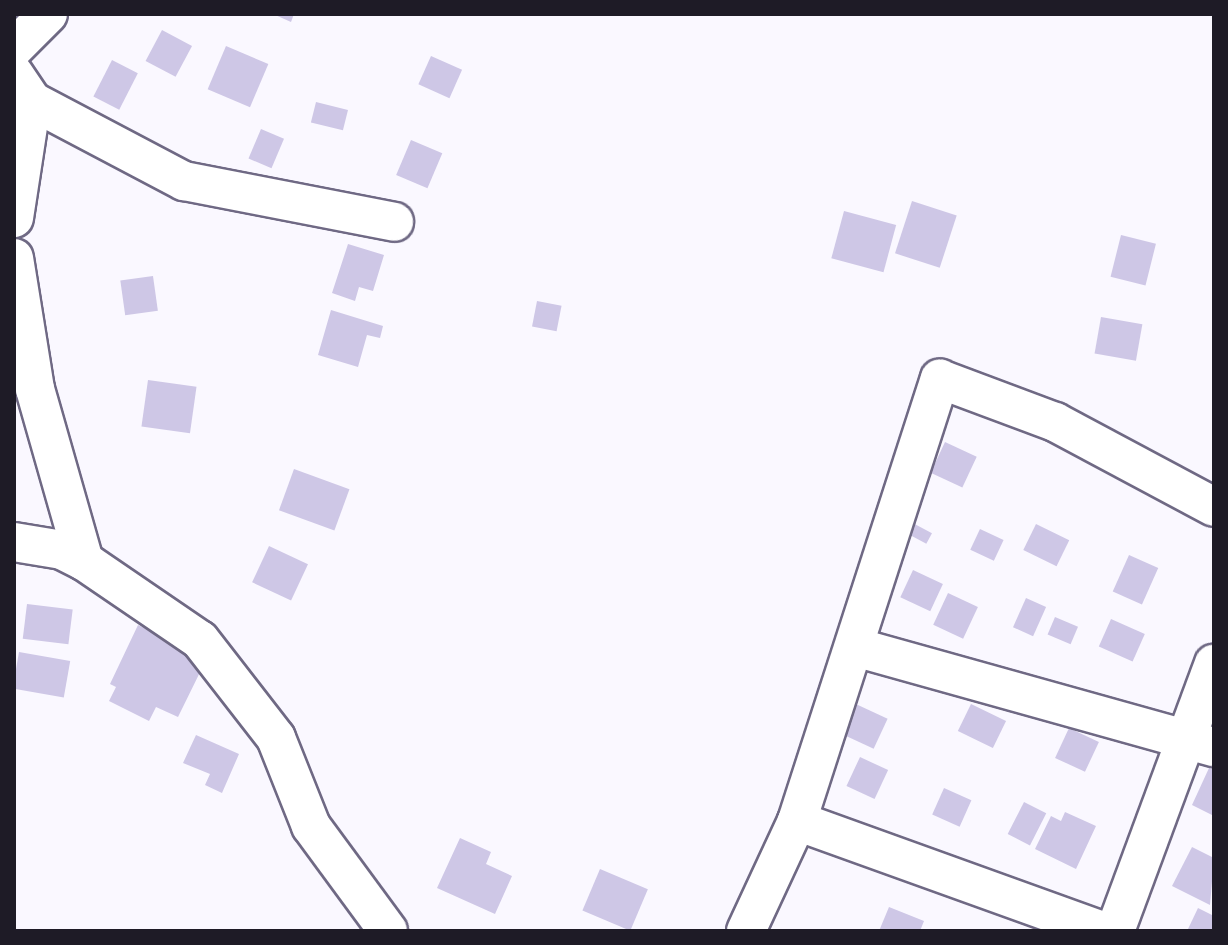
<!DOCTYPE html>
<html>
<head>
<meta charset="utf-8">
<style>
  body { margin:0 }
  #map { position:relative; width:1228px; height:945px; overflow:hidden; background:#faf8ff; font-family:Montserrat,sans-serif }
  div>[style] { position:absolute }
  .building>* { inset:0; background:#cec7e6; transform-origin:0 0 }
  .roads { filter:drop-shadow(2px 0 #6f6984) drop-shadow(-2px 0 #6f6984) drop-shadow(0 2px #6f6984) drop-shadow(0 -2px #6f6984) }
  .street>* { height:38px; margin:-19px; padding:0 19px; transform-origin:19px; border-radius:19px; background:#fff }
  span { translate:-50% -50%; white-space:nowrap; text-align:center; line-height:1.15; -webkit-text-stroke:6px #fff; paint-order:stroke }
  .frame { position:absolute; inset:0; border:16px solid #1e1b26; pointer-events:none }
</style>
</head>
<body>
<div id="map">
  <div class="building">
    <i style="clip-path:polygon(273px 14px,294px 14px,291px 22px)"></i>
    <i style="left:162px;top:30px;width:34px;height:35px;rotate:28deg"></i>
    <i style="left:226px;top:46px;width:46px;height:47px;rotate:23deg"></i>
    <i style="left:431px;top:56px;width:34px;height:31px;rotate:24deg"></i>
    <i style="left:112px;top:60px;width:29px;height:41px;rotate:27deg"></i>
    <i style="left:316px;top:102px;width:33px;height:21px;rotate:14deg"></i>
    <i style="left:261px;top:129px;width:25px;height:32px;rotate:23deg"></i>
    <i style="left:411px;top:140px;width:34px;height:38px;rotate:23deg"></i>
    <i style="left:912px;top:201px;width:47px;height:55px;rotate:18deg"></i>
    <i style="left:844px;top:211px;width:54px;height:49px;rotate:15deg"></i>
    <i style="left:1121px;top:235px;width:36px;height:43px;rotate:14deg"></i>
    <i style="clip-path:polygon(348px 244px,384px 255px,373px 291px,359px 287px,355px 301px,332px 293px)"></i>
    <i style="left:153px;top:276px;width:35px;height:33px;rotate:82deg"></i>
    <i style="left:537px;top:301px;width:25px;height:26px;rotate:11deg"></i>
    <i style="clip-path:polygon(331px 310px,383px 326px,380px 338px,367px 335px,358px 367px,318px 355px)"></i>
    <i style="left:1101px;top:317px;width:42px;height:37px;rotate:10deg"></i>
    <i style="left:148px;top:380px;width:49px;height:47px;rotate:8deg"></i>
    <i style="left:945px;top:442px;width:35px;height:34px;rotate:25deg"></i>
    <i style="left:294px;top:469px;width:59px;height:44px;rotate:20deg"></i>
    <i style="left:909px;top:521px;width:26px;height:12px;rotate:28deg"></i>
    <i style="left:1036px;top:524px;width:37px;height:29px;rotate:26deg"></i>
    <i style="left:980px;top:529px;width:26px;height:23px;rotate:25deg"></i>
    <i style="left:269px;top:546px;width:43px;height:40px;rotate:25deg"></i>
    <i style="left:1129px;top:555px;width:32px;height:40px;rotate:24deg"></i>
    <i style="left:913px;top:570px;width:33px;height:30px;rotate:25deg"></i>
    <i style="left:948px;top:593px;width:33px;height:35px;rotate:25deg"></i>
    <i style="left:1026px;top:598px;width:22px;height:32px;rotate:24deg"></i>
    <i style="left:27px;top:604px;width:46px;height:35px;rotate:7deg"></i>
    <i style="left:1055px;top:617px;width:25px;height:19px;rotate:23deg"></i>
    <i style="left:1111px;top:619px;width:37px;height:30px;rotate:24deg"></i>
    <i style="clip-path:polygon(138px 625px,207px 658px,178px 717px,156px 707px,149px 721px,109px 701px,116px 687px,110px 684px)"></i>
    <i style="left:19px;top:652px;width:52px;height:37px;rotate:10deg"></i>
    <i style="left:845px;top:699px;width:47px;height:33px;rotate:25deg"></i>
    <i style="left:971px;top:704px;width:39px;height:30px;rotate:26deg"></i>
    <i style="left:1069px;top:728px;width:33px;height:33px;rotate:25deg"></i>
    <i style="clip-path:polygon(196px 735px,239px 754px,222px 793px,205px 785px,210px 774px,183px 763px)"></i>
    <i style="left:860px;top:757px;width:31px;height:32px;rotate:25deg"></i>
    <i style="clip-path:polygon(1209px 768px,1214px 770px,1214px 816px,1192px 805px)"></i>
    <i style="left:944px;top:788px;width:30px;height:29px;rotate:24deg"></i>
    <i style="left:1024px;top:802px;width:25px;height:36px;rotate:27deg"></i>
    <i style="clip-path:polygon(1065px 812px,1096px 826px,1076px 869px,1035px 849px,1051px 816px,1061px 821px)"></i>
    <i style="clip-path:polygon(460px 838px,491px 852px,486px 864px,512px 876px,495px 914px,437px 888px)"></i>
    <i style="clip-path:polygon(1192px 847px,1214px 858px,1210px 905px,1172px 886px)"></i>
    <i style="left:600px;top:869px;width:52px;height:45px;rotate:23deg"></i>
    <i style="clip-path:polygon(889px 907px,924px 921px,920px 931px,879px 931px)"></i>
    <i style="clip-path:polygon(1198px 908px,1214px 916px,1214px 931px,1188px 929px)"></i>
  </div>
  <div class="roads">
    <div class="street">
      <i style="left:14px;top:48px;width:48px;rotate:-45deg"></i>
      <i style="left:14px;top:74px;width:32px;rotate:56deg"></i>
      <i style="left:32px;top:101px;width:172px;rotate:27.8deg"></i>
      <i style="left:184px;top:181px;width:214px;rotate:11deg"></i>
      <i style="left:14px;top:218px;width:118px;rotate:-81.3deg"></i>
      <i style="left:14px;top:258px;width:133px;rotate:80.9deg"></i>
      <i style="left:35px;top:389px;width:179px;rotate:74.1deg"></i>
      <i style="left:84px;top:561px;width:140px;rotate:34.3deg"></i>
      <i style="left:200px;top:640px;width:124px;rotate:52.2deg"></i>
      <i style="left:276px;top:738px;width:95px;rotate:68.3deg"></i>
      <i style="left:311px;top:826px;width:130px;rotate:53.7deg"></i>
      <i style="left:14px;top:542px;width:49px;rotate:9.5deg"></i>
      <i style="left:62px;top:550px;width:25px;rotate:27deg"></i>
      <i style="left:855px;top:647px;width:373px;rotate:15.6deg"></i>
      <i style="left:797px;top:821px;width:325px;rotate:19.8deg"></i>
      <i style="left:746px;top:931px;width:121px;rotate:-65.1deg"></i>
      <i style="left:797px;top:821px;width:465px;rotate:-72.1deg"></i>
      <i style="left:940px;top:379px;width:123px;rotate:20.5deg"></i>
      <i style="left:1055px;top:422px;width:180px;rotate:28.1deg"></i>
      <i style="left:1115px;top:931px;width:285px;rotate:-69.7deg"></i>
    </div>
  </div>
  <div class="frame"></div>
</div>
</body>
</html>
